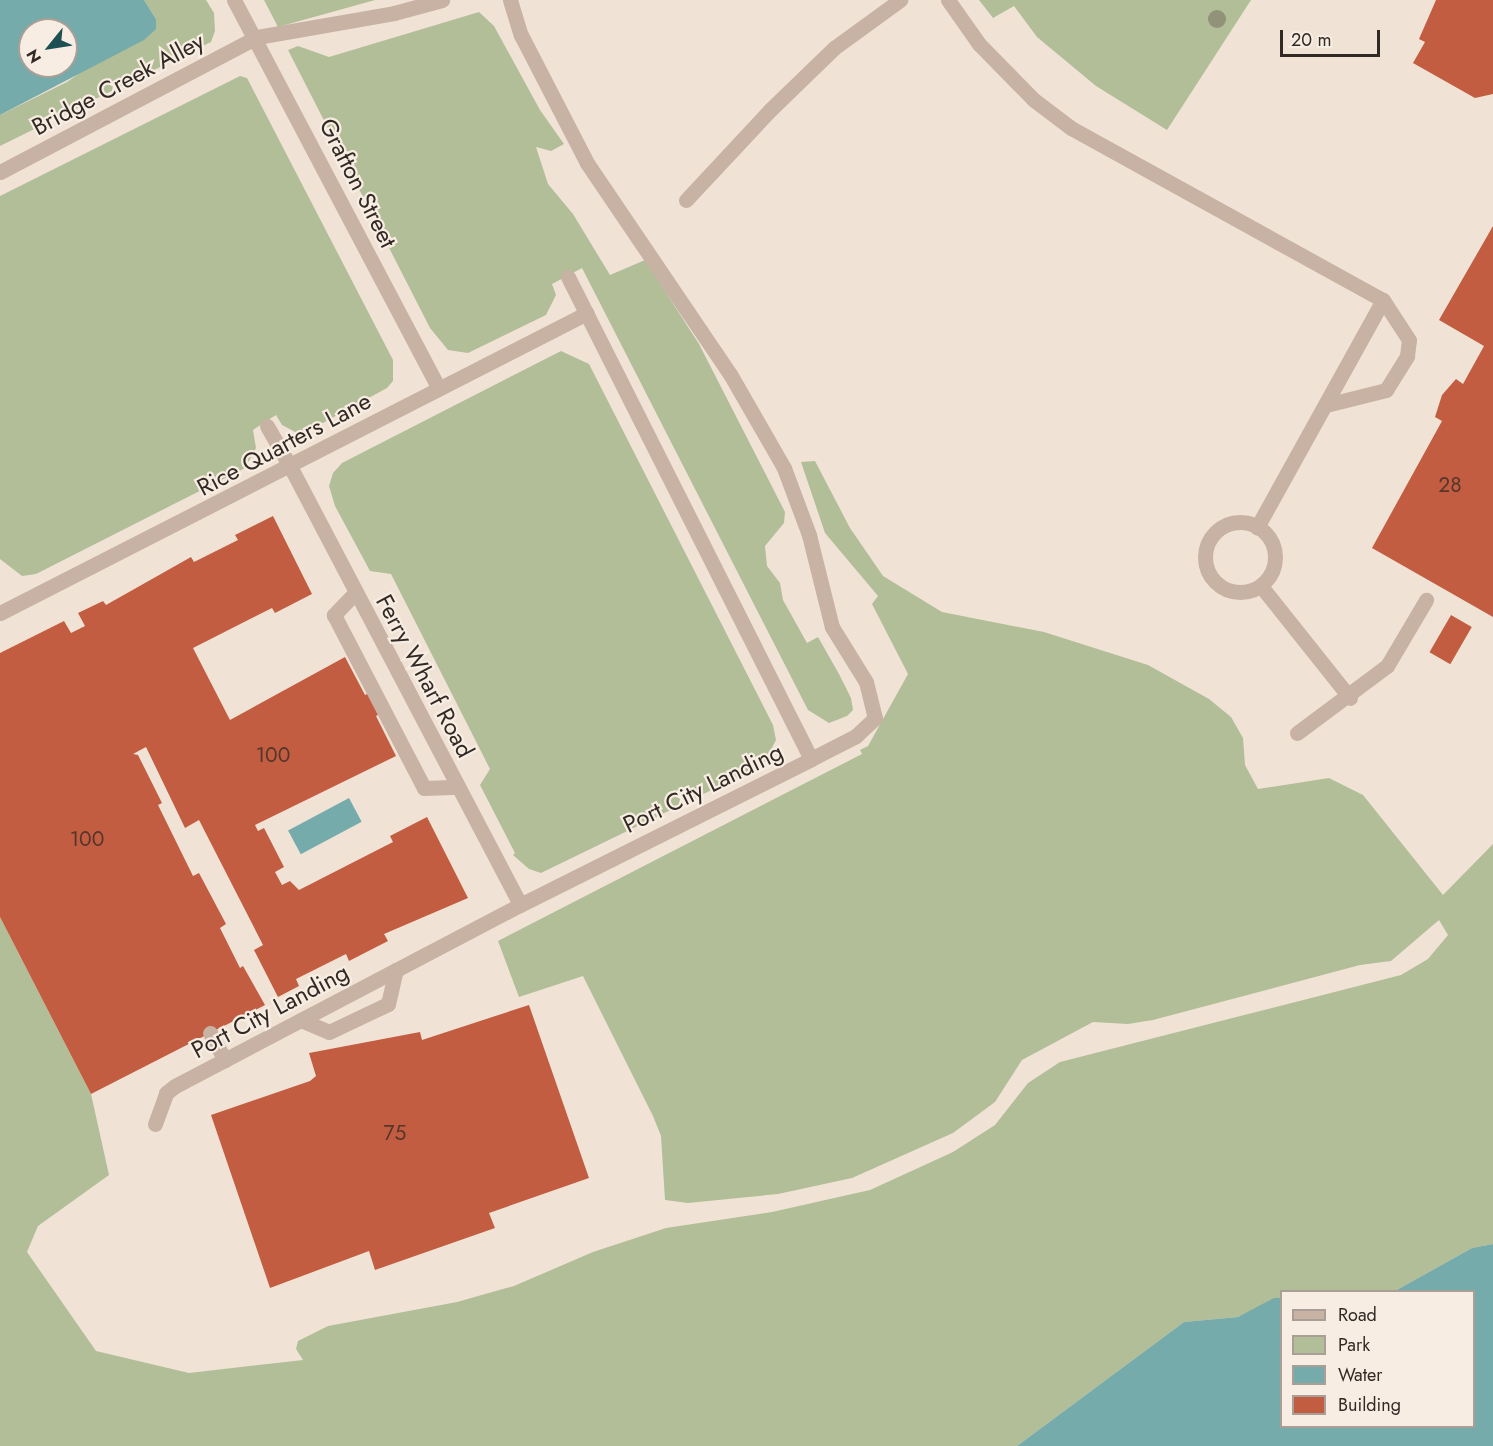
<!DOCTYPE html>
<html>
<head>
<meta charset="utf-8">
<style>
  body { margin:0 }
  #map { position:relative; width:1493px; height:1446px; overflow:hidden; background:#f0e3d6; font-family:Jost,sans-serif }
  div>[style] { position:absolute }
  .green>* { inset:0; background:#b2be97 }
  .water>* { inset:0; background:#76abac; transform-origin:0 0 }
  .building>* { inset:0; background:#c35d41; transform-origin:0 0 }
  .lane>* { height:15px; margin:-7.5px; padding:0 7.5px; transform-origin:7.5px; border-radius:7.5px; background:#c7b2a3 }
  .lane>.ring { margin:-7.5px; padding:0; box-sizing:content-box; background:none; border:15px solid #c7b2a3; border-radius:50% }
  .street>* { height:15px; margin:-7.5px; padding:0 7.5px; transform-origin:7.5px; border-radius:7.5px; background:#c7b2a3 }
  .trees>* { width:18px; height:18px; margin:-9px; border-radius:50%; background:#919277 }
  span { translate:-50% -50%; white-space:nowrap; text-align:center; line-height:1.15; -webkit-text-stroke:4.5px #f8ede2; paint-order:stroke }
  .number-label { font-size:21px; color:#56362c }
  .number-label span { -webkit-text-stroke-width:0 }
  .street-label { font-size:24px; color:#322925 }
  .legend { position:absolute; left:1280px; top:1290px; width:195px; height:138px; box-sizing:border-box; background:#f8ede2; border:2px solid #a99f96; margin:0; padding:8px 10px; list-style:none; font-size:18px; color:#322925 }
  .legend li { display:flex; align-items:center; gap:12px; height:30px }
  .legend b { width:30px; border:2px solid #a99f96 }
  .north { position:absolute; left:18px; top:18px; width:60px; height:60px; box-sizing:border-box; background:#f8ede2; border:2px solid #a99f96; border-radius:50%; rotate:240deg; font-size:16px; font-weight:700; line-height:24px; text-align:center; color:#322925 }
  .north::after { content:''; display:block; margin:auto; width:21px; height:27px; background:#1c5052; clip-path:polygon(50% 0,100% 100%,50% 72%,0 100%) }
  .scale { position:absolute; left:1280px; top:30px; width:100px; height:27px; box-sizing:border-box; border:3px solid #322925; border-top:0; padding-left:8px; font-size:18px; line-height:21px; white-space:nowrap; color:#322925; -webkit-text-stroke:4px #f8ede2; paint-order:stroke }
</style>
</head>
<body>
<div id="map">
  <div class="green">
    <i style="clip-path:polygon(144px 0,206px 0,214px 13px,215px 31px,211px 42px,0 146px,0 115px,67px 82px,156px 19px)"></i>
    <i style="clip-path:polygon(264px 0,375px 0,278px 27px)"></i>
    <i style="clip-path:polygon(979px 0,1251px 0,1167px 130px,1096px 86px,1037px 37px,1014px 6px,993px 18px)"></i>
    <i style="clip-path:polygon(479px 12px,494px 26px,540px 110px,564px 144px,551px 151px,536px 147px,548px 184px,573px 214px,610px 275px,645px 260px,699px 344px,785px 512px,784px 523px,765px 546px,767px 566px,780px 583px,783px 600px,807px 643px,818px 637px,839px 674px,851px 698px,853px 710px,847px 716px,829px 723px,808px 710px,582px 268px,552px 284px,556px 295px,546px 315px,468px 353px,448px 350px,430px 328px,288px 50px,298px 46px,329px 57px)"></i>
    <i style="clip-path:polygon(240px 76px,247px 78px,393px 360px,393px 381px,387px 388px,301px 435px,282px 425px,276px 415px,253px 430px,256px 448px,245px 468px,36px 574px,22px 576px,0 559px,0 196px)"></i>
    <i style="clip-path:polygon(561px 351px,589px 364px,773px 725px,776px 740px,763px 765px,541px 873px,529px 869px,513px 855px,515px 853px,480px 785px,490px 769px,391px 574px,370px 571px,335px 506px,329px 486px,333px 473px,342px 463px)"></i>
    <i style="clip-path:polygon(815px 461px,850px 528px,883px 576px,942px 612px,1044px 632px,1148px 665px,1209px 699px,1231px 717px,1243px 738px,1245px 765px,1258px 789px,1329px 778px,1363px 795px,1443px 895px,1493px 844px,1493px 1244px,1472px 1248px,1395px 1291px,1282px 1292px,1281px 1298px,1238px 1317px,1184px 1322px,1017px 1446px,0 1446px,0 917px,91px 1094px,109px 1175px,38px 1226px,27px 1252px,96px 1351px,189px 1373px,303px 1360px,296px 1349px,298px 1341px,328px 1326px,457px 1302px,514px 1286px,593px 1252px,666px 1228px,772px 1212px,870px 1190px,953px 1152px,995px 1125px,1028px 1083px,1060px 1062px,1401px 975px,1428px 959px,1448px 935px,1439px 920px,1391px 961px,1360px 965px,1153px 1020px,1128px 1024px,1093px 1022px,1022px 1060px,995px 1102px,953px 1133px,852px 1178px,778px 1194px,688px 1203px,665px 1200px,661px 1136px,653px 1116px,583px 976px,519px 997px,498px 941px,862px 754px,860px 750px,868px 746px,908px 674px,872px 604px,878px 596px,825px 533px,801px 462px)"></i>
  </div>
  <div class="water">
    <i style="clip-path:polygon(evenodd,0 0,144px 0,156px 19px,156px 29px,144px 40px,0 115px,0 0,30px 30px,66px 30px,66px 66px,30px 66px,30px 30px)"></i>
    <i style="left:349px;top:798px;width:27px;height:69px;rotate:62deg"></i>
    <i style="clip-path:polygon(1493px 1244px,1493px 1446px,1017px 1446px,1184px 1322px,1238px 1317px,1274px 1298px,1281px 1298px,1282px 1426px,1474px 1426px,1474px 1292px,1395px 1291px,1472px 1248px)"></i>
  </div>
  <div class="building">
    <i style="clip-path:polygon(1436px 0,1493px 0,1493px 94px,1475px 98px,1413px 63px,1425px 42px,1419px 39px)"></i>
    <i style="clip-path:polygon(1493px 226px,1493px 617px,1372px 548px,1442px 421px,1435px 417px,1442px 395px,1456px 379px,1463px 384px,1484px 346px,1439px 320px)"></i>
    <i style="clip-path:polygon(273px 516px,312px 594px,275px 613px,272px 608px,193px 648px,230px 720px,345px 657px,365px 695px,377px 689px,387px 709px,376px 716px,396px 756px,255px 825px,258px 831px,264px 828px,284px 867px,275px 872px,282px 885px,290px 881px,299px 890px,393px 842px,390px 836px,427px 817px,468px 898px,384px 934px,388px 941px,349px 961px,346px 954px,296px 979px,299px 986px,278px 997px,254px 950px,263px 945px,199px 820px,185px 828px,146px 747px,133px 754px,138px 755px,162px 803px,158px 805px,193px 876px,199px 873px,226px 924px,220px 928px,240px 968px,243px 966px,265px 1005px,91px 1094px,0 917px,0 653px,64px 621px,71px 633px,85px 626px,78px 613px,103px 601px,106px 605px,191px 557px,194px 562px,238px 540px,235px 535px)"></i>
    <i style="left:1451px;top:615px;width:24px;height:43px;rotate:30deg"></i>
    <i style="clip-path:polygon(529px 1005px,589px 1178px,489px 1213px,495px 1228px,375px 1270px,369px 1251px,270px 1288px,211px 1115px,310px 1081px,316px 1076px,309px 1053px,420px 1032px,422px 1040px)"></i>
  </div>
  <div class="lane">
    <i style="left:510px;top:0;width:37px;rotate:73deg"></i>
    <i style="left:521px;top:35px;width:144px;rotate:62.7deg"></i>
    <i style="left:587px;top:163px;width:255px;rotate:55.9deg"></i>
    <i style="left:730px;top:374px;width:108px;rotate:60.1deg"></i>
    <i style="left:784px;top:468px;width:72px;rotate:69.5deg"></i>
    <i style="left:809px;top:535px;width:95px;rotate:76deg"></i>
    <i style="left:832px;top:627px;width:65px;rotate:58.3deg"></i>
    <i style="left:866px;top:682px;width:37px;rotate:76deg"></i>
    <i style="left:875px;top:718px;width:26px;rotate:137deg"></i>
    <i style="left:856px;top:736px;width:51px;rotate:152.9deg"></i>
    <i style="left:948px;top:0;width:54px;rotate:54.8deg"></i>
    <i style="left:979px;top:44px;width:78px;rotate:45.5deg"></i>
    <i style="left:1034px;top:100px;width:46px;rotate:37.1deg"></i>
    <i style="left:1071px;top:128px;width:356px;rotate:28.9deg"></i>
    <i style="left:1383px;top:300px;width:260px;rotate:119deg"></i>
    <i style="left:257px;top:37px;width:139px;rotate:-9.9deg"></i>
    <i style="left:394px;top:13px;width:50px;rotate:-15.2deg"></i>
    <i style="left:1326px;top:405px;width:62px;rotate:-14deg"></i>
    <i style="left:1386px;top:390px;width:40px;rotate:-58deg"></i>
    <i style="left:1407px;top:356px;width:16px;rotate:-83deg"></i>
    <i style="left:1409px;top:340px;width:48px;rotate:-123deg"></i>
    <i style="left:267px;top:426px;width:48px;rotate:60.3deg"></i>
    <i class="ring" style="left:1205px;top:522px;width:55px;height:55px"></i>
    <i style="left:1261px;top:586px;width:143px;rotate:51.5deg"></i>
    <i style="left:356px;top:592px;width:32px;rotate:134deg"></i>
    <i style="left:334px;top:615px;width:195px;rotate:62.5deg"></i>
    <i style="left:424px;top:788px;width:34px;rotate:-2deg"></i>
    <i style="left:1297px;top:733px;width:112px;rotate:-36.7deg"></i>
    <i style="left:1387px;top:666px;width:77px;rotate:-59.4deg"></i>
    <i style="left:301px;top:1020px;width:30px;rotate:23deg"></i>
    <i style="left:329px;top:1032px;width:65px;rotate:-25.4deg"></i>
    <i style="left:388px;top:1004px;width:35px;rotate:-77deg"></i>
    <i style="left:210px;top:1033px;width:31px;rotate:61deg"></i>
  </div>
  <div class="street">
    <i style="left:234px;top:0;width:439px;rotate:62.2deg"></i>
    <i style="left:0;top:172px;width:290px;rotate:-27.7deg"></i>
    <i style="left:686px;top:200px;width:123px;rotate:-47deg"></i>
    <i style="left:770px;top:110px;width:89px;rotate:-44.1deg"></i>
    <i style="left:834px;top:48px;width:82px;rotate:-36deg"></i>
    <i style="left:291px;top:468px;width:493px;rotate:62.3deg"></i>
    <i style="left:0;top:613px;width:659px;rotate:-27.07deg"></i>
    <i style="left:155px;top:1124px;width:33px;rotate:-70deg"></i>
    <i style="left:166px;top:1093px;width:11px;rotate:-38deg"></i>
    <i style="left:175px;top:1086px;width:390px;rotate:-27.7deg"></i>
    <i style="left:520px;top:905px;width:326px;rotate:-26.6deg"></i>
    <i style="left:811px;top:759px;width:540px;rotate:-116.75deg"></i>
  </div>
  <div class="trees">
    <i style="left:1217px;top:19px"></i>
  </div>
  <div class="number-label">
    <span style="left:1450px;top:485px">28</span>
    <span style="left:273px;top:755px">100</span>
    <span style="left:87px;top:839px">100</span>
    <span style="left:395px;top:1133px">75</span>
  </div>
  <div class="street-label">
    <span style="left:118px;top:84px;rotate:-28deg">Bridge Creek Alley</span>
    <span style="left:358px;top:183px;rotate:63deg">Grafton Street</span>
    <span style="left:284px;top:444px;rotate:-28deg">Rice Quarters Lane</span>
    <span style="left:425px;top:676px;rotate:62deg">Ferry Wharf Road</span>
    <span style="left:703px;top:788px;rotate:-26deg">Port City Landing</span>
    <span style="left:270px;top:1011px;rotate:-28deg">Port City Landing</span>
  </div>
  <ul class="legend">
  <li><b style="height:8px;background:#c7b2a3"></b>Road</li>
  <li><b style="height:16px;background:#b2be97"></b>Park</li>
  <li><b style="height:16px;background:#76abac"></b>Water</li>
  <li><b style="height:16px;background:#c35d41"></b>Building</li>
  </ul>
  <div class="north">N</div>
  <div class="scale">20 m</div>
</div>
</body>
</html>
